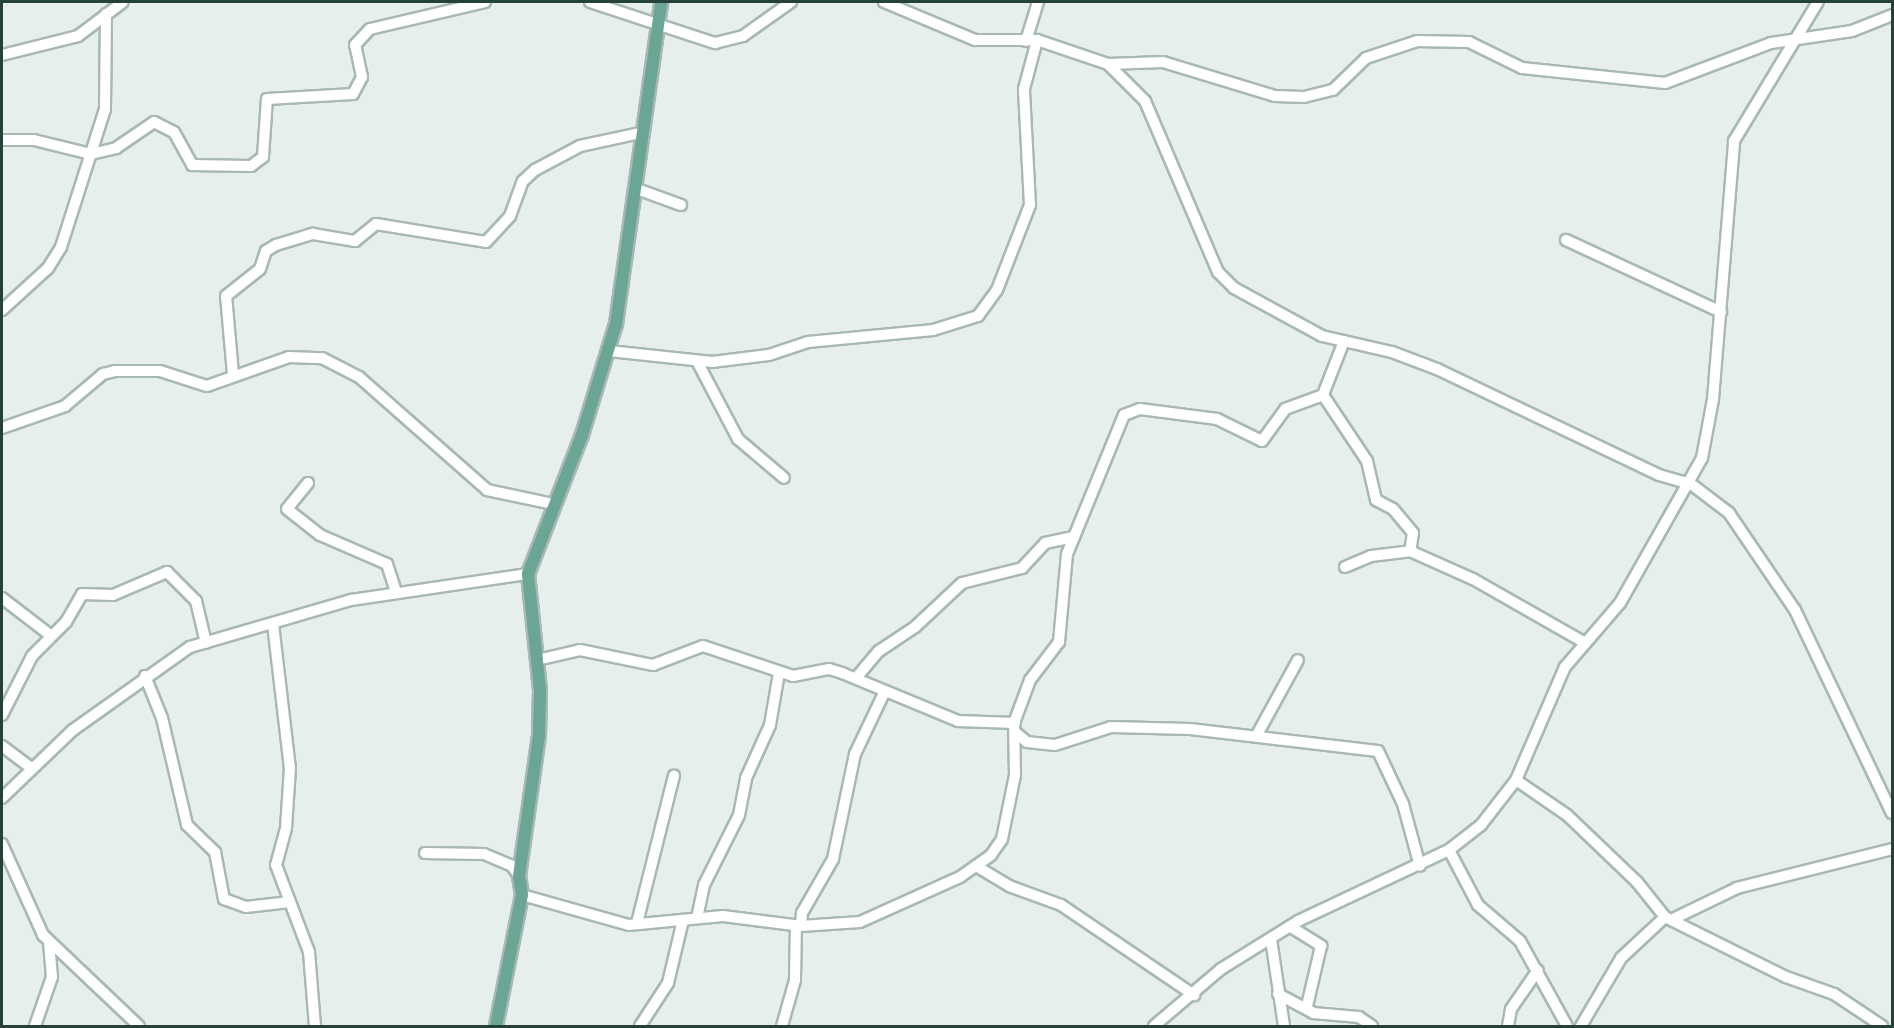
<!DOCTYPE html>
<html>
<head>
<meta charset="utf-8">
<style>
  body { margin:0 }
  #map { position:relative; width:1894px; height:1028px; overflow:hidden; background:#e6efeb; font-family:Mulish,sans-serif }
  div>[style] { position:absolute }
  .roads { filter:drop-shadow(2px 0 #a8b8b2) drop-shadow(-2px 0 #a8b8b2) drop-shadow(0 2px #a8b8b2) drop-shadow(0 -2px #a8b8b2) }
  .minor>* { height:10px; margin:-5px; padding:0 5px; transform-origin:5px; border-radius:5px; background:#fff }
  .major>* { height:12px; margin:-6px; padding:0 6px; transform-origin:6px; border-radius:6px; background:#6aa596 }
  span { translate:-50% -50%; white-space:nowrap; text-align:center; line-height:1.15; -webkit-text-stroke:5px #f7fbf9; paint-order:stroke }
  .frame { position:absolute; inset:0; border:3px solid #24423a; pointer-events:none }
</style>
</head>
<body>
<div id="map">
  <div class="roads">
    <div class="minor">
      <i style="left:590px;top:2px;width:132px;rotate:18.2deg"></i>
      <i style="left:715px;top:43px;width:29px;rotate:-14deg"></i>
      <i style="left:743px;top:36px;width:59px;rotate:-35.3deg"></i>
      <i style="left:884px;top:2px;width:99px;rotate:22.7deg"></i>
      <i style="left:975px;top:40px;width:62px"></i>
      <i style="left:1037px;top:40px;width:75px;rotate:18.7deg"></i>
      <i style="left:1108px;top:64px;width:55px;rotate:-2.1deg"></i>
      <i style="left:1163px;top:62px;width:117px;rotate:16.9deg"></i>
      <i style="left:1275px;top:96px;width:29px;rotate:2deg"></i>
      <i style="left:1304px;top:97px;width:30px;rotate:-14deg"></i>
      <i style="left:1333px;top:90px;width:46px;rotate:-44.1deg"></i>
      <i style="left:1366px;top:58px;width:54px;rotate:-18.4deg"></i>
      <i style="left:1417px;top:41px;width:52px;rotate:1.1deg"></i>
      <i style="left:1469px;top:42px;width:59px;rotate:26.1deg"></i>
      <i style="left:1522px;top:68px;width:144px;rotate:6deg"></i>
      <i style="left:1665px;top:83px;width:113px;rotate:-20.7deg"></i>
      <i style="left:1771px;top:43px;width:82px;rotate:-8.4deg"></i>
      <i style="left:1852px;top:31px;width:43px;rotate:-21.8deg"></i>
      <i style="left:1026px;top:41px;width:41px;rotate:-72.9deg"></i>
      <i style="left:2px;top:55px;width:78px;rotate:-14deg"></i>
      <i style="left:78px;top:36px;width:56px;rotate:-37.1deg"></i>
      <i style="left:1108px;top:64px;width:52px;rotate:45deg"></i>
      <i style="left:1145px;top:101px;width:186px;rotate:66.9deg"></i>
      <i style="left:1218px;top:272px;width:23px;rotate:45deg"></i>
      <i style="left:1234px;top:288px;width:100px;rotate:28.6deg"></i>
      <i style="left:1322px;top:336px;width:72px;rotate:12.9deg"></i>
      <i style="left:1392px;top:352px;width:48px;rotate:20.7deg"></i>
      <i style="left:1437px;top:369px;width:246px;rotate:25.5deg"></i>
      <i style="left:1659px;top:475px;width:33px;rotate:16deg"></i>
      <i style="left:1691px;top:484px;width:48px;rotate:37.3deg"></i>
      <i style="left:1729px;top:513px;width:117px;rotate:55.8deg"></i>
      <i style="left:1795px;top:610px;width:225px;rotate:64.5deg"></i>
      <i style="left:2px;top:140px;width:32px"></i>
      <i style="left:34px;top:140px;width:59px;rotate:13.8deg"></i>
      <i style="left:91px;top:154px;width:26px;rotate:-13deg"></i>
      <i style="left:116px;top:148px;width:46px;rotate:-34.4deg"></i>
      <i style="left:154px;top:122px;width:22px;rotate:27deg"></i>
      <i style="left:174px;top:132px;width:38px;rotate:61deg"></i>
      <i style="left:192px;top:165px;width:59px;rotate:1deg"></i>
      <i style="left:251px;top:166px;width:15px;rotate:-37deg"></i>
      <i style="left:263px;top:157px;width:58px;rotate:-86.1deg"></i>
      <i style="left:267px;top:99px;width:86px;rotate:-3.3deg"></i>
      <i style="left:353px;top:94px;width:19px;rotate:-62deg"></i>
      <i style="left:362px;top:77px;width:33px;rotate:-102deg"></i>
      <i style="left:355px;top:45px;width:22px;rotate:-47deg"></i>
      <i style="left:370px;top:29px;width:118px;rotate:-13.2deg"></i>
      <i style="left:634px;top:188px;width:50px;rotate:19.9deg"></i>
      <i style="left:1566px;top:240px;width:171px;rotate:24.9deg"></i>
      <i style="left:2px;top:310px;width:62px;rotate:-42.4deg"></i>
      <i style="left:48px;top:268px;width:25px;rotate:-58deg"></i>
      <i style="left:61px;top:247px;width:145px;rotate:-72.3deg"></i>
      <i style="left:105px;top:109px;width:95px;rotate:-89.4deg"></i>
      <i style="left:1344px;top:341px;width:58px;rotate:111.3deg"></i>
      <i style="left:1323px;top:395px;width:79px;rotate:56.3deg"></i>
      <i style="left:1367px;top:461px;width:40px;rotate:77deg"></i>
      <i style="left:1376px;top:500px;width:19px;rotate:28deg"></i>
      <i style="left:1393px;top:509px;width:31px;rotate:50deg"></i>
      <i style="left:1413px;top:533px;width:18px;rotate:99deg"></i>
      <i style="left:609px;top:351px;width:104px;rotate:6.1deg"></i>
      <i style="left:712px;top:362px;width:57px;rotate:-7deg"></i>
      <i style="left:769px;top:355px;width:41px;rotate:-18.4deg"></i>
      <i style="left:808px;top:342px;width:126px;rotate:-5.5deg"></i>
      <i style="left:933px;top:330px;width:47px;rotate:-17.3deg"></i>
      <i style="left:978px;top:316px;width:32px;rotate:-54deg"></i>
      <i style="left:997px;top:290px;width:91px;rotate:-68.8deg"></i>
      <i style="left:1030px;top:205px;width:116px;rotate:-93deg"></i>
      <i style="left:1024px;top:89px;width:51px;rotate:-75.1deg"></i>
      <i style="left:698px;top:363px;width:86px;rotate:62.2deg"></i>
      <i style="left:738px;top:439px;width:60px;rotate:40.3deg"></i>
      <i style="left:233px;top:374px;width:78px;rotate:-95.1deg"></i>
      <i style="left:226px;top:296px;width:43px;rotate:-38.5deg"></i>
      <i style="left:260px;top:269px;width:19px;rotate:-72deg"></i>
      <i style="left:266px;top:251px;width:12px;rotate:-31deg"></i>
      <i style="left:276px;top:245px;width:39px;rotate:-17deg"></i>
      <i style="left:313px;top:234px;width:43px;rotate:9.5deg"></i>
      <i style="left:355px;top:241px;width:27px;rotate:-39deg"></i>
      <i style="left:376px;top:224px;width:111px;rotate:9.3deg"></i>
      <i style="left:486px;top:242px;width:35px;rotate:-47deg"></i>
      <i style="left:510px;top:216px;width:37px;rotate:-70deg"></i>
      <i style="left:523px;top:181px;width:16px;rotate:-43deg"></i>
      <i style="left:535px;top:170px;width:51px;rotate:-28.1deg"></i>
      <i style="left:580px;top:146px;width:61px;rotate:-12.2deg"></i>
      <i style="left:2px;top:428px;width:67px;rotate:-19.2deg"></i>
      <i style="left:65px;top:406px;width:50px;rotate:-40.1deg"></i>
      <i style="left:103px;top:374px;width:12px;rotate:-14deg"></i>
      <i style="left:115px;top:371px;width:45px"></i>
      <i style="left:160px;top:371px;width:49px;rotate:17.7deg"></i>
      <i style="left:207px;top:386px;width:87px;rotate:-19.5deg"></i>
      <i style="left:289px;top:357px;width:33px;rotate:2deg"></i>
      <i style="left:322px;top:358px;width:42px;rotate:27.2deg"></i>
      <i style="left:359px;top:377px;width:171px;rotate:41.4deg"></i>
      <i style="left:487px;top:490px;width:67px;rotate:12deg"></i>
      <i style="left:308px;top:483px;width:33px;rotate:129deg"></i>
      <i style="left:287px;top:509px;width:42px;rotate:38.2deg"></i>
      <i style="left:320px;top:535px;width:73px;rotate:23.4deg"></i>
      <i style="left:387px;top:564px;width:29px;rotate:72deg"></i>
      <i style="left:1345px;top:567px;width:28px;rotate:-23deg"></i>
      <i style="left:1371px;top:556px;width:39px;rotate:-7deg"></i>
      <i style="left:1410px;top:551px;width:69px;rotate:24deg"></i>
      <i style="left:1473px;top:579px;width:129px;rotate:29.7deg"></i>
      <i style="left:2px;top:598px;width:59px;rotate:37.5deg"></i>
      <i style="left:273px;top:624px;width:145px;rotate:83.3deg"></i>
      <i style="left:290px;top:768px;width:60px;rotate:93.8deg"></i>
      <i style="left:286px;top:828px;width:38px;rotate:105deg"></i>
      <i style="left:276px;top:865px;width:93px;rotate:69.2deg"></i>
      <i style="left:309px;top:952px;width:74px;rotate:85.4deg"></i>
      <i style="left:537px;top:660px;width:44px;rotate:-13.1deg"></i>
      <i style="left:580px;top:650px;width:75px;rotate:11.6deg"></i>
      <i style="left:653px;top:665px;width:53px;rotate:-20.8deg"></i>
      <i style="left:703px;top:646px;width:95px;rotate:18.4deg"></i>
      <i style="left:793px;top:676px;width:37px;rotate:-11deg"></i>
      <i style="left:829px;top:669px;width:14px;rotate:17deg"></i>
      <i style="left:842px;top:673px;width:126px;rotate:22.5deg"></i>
      <i style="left:958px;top:721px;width:57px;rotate:2deg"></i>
      <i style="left:145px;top:676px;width:45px;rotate:68deg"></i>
      <i style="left:162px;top:718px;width:110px;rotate:76.8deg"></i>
      <i style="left:187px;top:825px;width:39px;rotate:44deg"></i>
      <i style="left:215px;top:852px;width:48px;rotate:79.2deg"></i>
      <i style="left:224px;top:899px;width:23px;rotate:20deg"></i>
      <i style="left:246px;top:907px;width:44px;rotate:-6.5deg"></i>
      <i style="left:856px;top:678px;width:35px;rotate:-50deg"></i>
      <i style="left:879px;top:651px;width:43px;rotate:-33.7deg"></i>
      <i style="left:915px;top:627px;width:64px;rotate:-43.1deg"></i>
      <i style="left:962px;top:583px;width:62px;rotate:-14deg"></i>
      <i style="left:1022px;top:568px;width:34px;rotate:-47deg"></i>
      <i style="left:1045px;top:543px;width:30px;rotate:-12deg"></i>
      <i style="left:2px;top:715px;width:66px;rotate:-63deg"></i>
      <i style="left:32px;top:656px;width:48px;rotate:-45deg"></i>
      <i style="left:66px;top:622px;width:32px;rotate:-60deg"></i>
      <i style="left:82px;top:594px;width:31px;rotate:2deg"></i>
      <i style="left:113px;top:595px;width:59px;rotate:-23.1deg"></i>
      <i style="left:167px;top:572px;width:41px;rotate:45deg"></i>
      <i style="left:196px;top:601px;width:43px;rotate:76.6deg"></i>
      <i style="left:1016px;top:733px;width:14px;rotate:39deg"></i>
      <i style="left:1027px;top:742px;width:28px;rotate:6deg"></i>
      <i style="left:1055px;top:745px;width:59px;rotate:-17.8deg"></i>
      <i style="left:1111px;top:727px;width:79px;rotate:1.5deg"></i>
      <i style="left:1190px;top:729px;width:189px;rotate:6.7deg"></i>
      <i style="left:1378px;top:751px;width:59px;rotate:64.7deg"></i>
      <i style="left:1403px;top:804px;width:64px;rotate:74.7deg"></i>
      <i style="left:1258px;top:733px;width:83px;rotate:-61.3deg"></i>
      <i style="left:2px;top:746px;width:35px;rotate:37deg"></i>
      <i style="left:1516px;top:780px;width:62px;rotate:34.5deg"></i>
      <i style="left:1567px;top:815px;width:97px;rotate:43.7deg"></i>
      <i style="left:1637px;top:882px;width:45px;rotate:51.3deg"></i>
      <i style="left:2px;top:798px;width:98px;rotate:-43.8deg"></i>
      <i style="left:73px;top:730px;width:143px;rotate:-35.4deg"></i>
      <i style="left:190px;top:647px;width:168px;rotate:-16.3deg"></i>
      <i style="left:351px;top:600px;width:179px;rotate:-8.4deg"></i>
      <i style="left:2px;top:844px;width:100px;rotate:65.7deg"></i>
      <i style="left:43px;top:935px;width:132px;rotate:43.5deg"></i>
      <i style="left:1449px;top:850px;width:62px;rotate:62.2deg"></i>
      <i style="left:1478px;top:905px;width:55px;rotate:40.6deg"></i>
      <i style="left:1520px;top:941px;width:97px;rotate:61.1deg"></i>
      <i style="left:425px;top:853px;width:59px;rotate:1deg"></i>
      <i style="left:484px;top:854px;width:30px;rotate:23deg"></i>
      <i style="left:512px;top:866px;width:12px;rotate:55deg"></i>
      <i style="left:976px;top:866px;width:39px;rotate:31deg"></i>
      <i style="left:1009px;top:886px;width:55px;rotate:20.1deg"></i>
      <i style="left:1061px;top:905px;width:161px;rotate:34.1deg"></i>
      <i style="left:522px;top:895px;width:111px;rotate:15.7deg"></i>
      <i style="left:629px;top:925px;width:94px;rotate:-5.5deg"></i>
      <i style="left:723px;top:916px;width:79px;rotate:7.3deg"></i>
      <i style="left:801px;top:926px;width:59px;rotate:-3.9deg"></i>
      <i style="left:860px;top:922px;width:110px;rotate:-24.2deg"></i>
      <i style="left:960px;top:877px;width:38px;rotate:-35deg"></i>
      <i style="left:991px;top:855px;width:19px;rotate:-55deg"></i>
      <i style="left:1002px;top:839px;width:65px;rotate:-78.5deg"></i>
      <i style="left:1015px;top:775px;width:52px;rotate:-91.1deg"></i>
      <i style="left:1014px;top:723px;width:46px;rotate:-69.6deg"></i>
      <i style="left:1030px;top:680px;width:48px;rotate:-52.7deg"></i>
      <i style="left:1059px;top:642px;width:88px;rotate:-84.8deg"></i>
      <i style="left:1067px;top:554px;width:150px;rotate:-67.7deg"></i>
      <i style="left:1124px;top:415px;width:17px;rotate:-21deg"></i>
      <i style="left:1140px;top:409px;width:78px;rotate:7.4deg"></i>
      <i style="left:1217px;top:419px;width:50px;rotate:26.1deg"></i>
      <i style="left:1262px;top:441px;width:39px;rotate:-54deg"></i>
      <i style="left:1285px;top:409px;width:40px;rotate:-20.2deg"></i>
      <i style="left:697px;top:918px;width:34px;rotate:-78deg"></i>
      <i style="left:704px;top:885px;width:78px;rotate:-63.4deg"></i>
      <i style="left:739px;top:815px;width:38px;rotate:-79deg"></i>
      <i style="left:746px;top:778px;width:58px;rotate:-65.6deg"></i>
      <i style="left:770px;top:725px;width:53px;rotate:-80.2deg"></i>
      <i style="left:1675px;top:918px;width:69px;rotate:-25.8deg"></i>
      <i style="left:1737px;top:888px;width:160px;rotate:-14.1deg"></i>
      <i style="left:637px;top:923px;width:152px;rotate:-75.9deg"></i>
      <i style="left:801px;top:926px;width:13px;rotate:-86deg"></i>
      <i style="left:802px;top:913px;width:62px;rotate:-60.1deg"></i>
      <i style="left:833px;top:859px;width:107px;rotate:-78.2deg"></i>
      <i style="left:855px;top:754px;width:68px;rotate:-64.6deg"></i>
      <i style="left:1291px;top:927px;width:36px;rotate:32deg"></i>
      <i style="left:1321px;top:946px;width:62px;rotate:103.1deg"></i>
      <i style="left:1271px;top:939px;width:88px;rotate:81.5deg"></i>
      <i style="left:1278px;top:994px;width:40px;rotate:28deg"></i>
      <i style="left:1313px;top:1013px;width:46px;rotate:5deg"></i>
      <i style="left:1359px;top:1017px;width:16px;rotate:35deg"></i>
      <i style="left:35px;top:1026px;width:52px;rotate:-70.9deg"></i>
      <i style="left:52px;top:977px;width:34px;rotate:-95deg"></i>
      <i style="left:640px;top:1026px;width:51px;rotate:-56.9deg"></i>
      <i style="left:668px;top:983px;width:65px;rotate:-76.6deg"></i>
      <i style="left:782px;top:1026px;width:48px;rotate:-74.2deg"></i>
      <i style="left:795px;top:980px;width:55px;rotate:-89deg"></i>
      <i style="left:1154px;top:1026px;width:88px;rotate:-40.4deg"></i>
      <i style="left:1221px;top:969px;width:91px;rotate:-31.9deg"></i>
      <i style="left:1298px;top:921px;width:167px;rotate:-25.2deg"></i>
      <i style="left:1449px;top:850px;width:41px;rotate:-38deg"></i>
      <i style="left:1481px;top:825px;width:57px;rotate:-52.1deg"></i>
      <i style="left:1516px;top:780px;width:123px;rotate:-66.6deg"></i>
      <i style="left:1565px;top:667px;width:84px;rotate:-49.3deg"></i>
      <i style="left:1620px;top:603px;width:167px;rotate:-60.5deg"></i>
      <i style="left:1702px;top:458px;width:60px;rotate:-79.4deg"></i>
      <i style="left:1713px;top:399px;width:259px;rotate:-85.3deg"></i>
      <i style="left:1734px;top:141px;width:162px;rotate:-58.9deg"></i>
      <i style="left:1508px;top:1026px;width:17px;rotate:-80deg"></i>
      <i style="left:1511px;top:1009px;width:47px;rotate:-55.3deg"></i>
      <i style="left:1581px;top:1026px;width:79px;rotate:-59.5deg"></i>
      <i style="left:1621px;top:958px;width:60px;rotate:-43deg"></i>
      <i style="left:1665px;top:917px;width:135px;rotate:26.4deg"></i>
      <i style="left:1786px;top:977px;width:51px;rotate:19.5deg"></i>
      <i style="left:1834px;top:994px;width:58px;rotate:33.7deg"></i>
    </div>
    <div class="major">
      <i style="left:496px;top:1026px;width:134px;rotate:-78.8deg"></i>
      <i style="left:522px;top:895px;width:19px;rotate:-99deg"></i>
      <i style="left:519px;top:876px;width:142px;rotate:-81.9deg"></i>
      <i style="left:539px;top:735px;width:45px;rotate:-88.7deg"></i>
      <i style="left:540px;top:690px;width:117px;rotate:-95.9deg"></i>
      <i style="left:528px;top:574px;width:149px;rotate:-68.8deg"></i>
      <i style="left:582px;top:435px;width:116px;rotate:-73deg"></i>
      <i style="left:616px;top:324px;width:325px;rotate:-82deg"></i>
    </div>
  </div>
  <div class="frame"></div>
</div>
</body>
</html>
